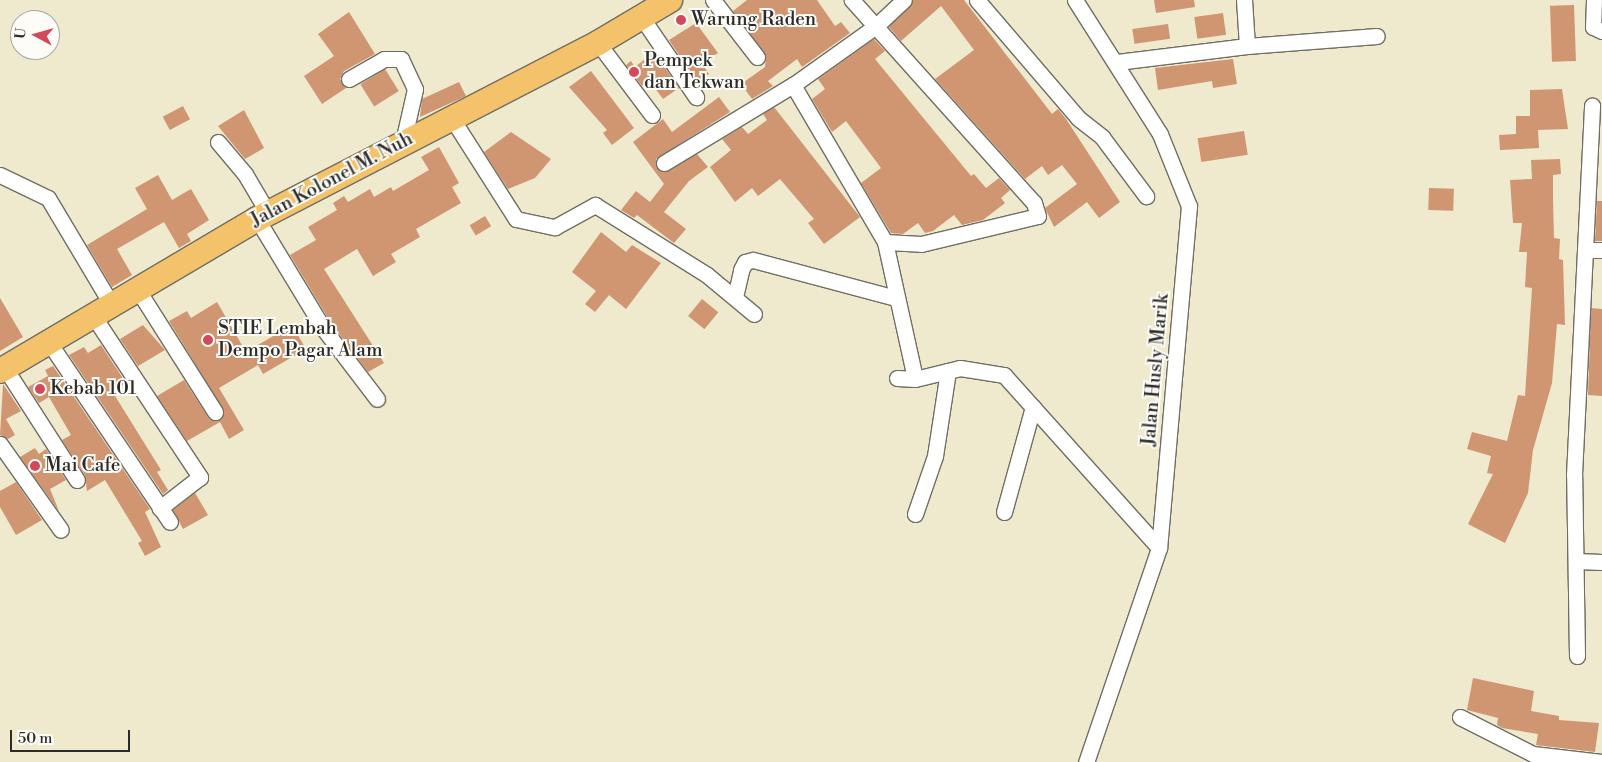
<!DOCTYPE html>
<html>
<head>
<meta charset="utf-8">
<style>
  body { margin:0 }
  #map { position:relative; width:1602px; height:762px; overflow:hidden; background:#efe9ce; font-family:"Libre Bodoni",serif }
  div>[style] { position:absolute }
  .building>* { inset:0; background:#d09672; transform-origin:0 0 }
  .roads { filter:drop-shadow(1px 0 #706e64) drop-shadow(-1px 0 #706e64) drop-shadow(0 1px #706e64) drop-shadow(0 -1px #706e64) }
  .minor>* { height:15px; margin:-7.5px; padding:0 7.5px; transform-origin:7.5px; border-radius:7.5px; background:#fff }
  .primary>* { height:24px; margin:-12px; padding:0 12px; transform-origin:12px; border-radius:12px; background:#f3c26a }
  .dots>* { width:14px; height:14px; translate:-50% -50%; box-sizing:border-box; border:2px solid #fdfcf7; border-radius:50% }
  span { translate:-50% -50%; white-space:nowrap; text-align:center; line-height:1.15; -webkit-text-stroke:4px #fdfcf7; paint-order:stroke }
  .poi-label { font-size:19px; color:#2b2b2b }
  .left { translate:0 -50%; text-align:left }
  .street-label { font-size:19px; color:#2b2b2b }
  .north { position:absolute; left:10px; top:10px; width:50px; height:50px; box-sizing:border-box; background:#fdfcf7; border:1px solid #a9a8a5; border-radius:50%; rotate:276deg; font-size:14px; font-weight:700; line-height:20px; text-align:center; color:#2b2b2b }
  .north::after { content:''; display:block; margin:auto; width:18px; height:22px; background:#d1495b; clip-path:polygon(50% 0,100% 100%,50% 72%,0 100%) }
  .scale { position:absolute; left:10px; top:730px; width:120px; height:22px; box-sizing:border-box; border:2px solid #2b2b2b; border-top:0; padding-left:6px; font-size:15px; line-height:18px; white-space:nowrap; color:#2b2b2b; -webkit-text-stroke:4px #fdfcf7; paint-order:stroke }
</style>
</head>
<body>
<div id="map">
  <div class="building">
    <i style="clip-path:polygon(747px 0,817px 0,835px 26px,841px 22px,850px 33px,802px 67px,797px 59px,768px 81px,773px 86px,752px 99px,741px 84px,765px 67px,766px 56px,733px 11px)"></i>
    <i style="clip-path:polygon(913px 0,964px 0,1052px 114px,1058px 109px,1066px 119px,1120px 202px,1099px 218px,1087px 202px,1054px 227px,1045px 208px,1077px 184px,1062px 165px,1048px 175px,1042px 166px,1025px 179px,935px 79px,974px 50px,941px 6px,901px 41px,889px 27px)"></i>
    <i style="clip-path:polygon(1154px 0,1194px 0,1195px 7px,1156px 13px)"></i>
    <i style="left:1574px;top:5px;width:56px;height:24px;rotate:88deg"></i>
    <i style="clip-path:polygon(349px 12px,375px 54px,344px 71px,340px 79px,346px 88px,322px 104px,304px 76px,334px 56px,318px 34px)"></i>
    <i style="left:1223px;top:13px;width:22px;height:29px;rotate:82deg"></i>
    <i style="clip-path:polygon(696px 23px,718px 53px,702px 64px,709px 74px,697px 82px,669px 40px)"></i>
    <i style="left:1168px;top:24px;width:15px;height:36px;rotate:82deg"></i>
    <i style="clip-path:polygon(874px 39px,885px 51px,875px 59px,971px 176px,974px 174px,986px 188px,999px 178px,1010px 190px,1001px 198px,1005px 203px,983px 220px,962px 225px,954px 215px,933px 231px,925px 233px,918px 223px,903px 234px,891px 233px,861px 183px,881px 168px,846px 121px,832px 132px,812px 99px,825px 89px,818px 79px)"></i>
    <i style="clip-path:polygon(654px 52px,679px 88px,663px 99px,649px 80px,642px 86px,626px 65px,631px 61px,635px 67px)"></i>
    <i style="clip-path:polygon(1233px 59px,1237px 84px,1213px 88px,1212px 81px,1158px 90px,1155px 68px)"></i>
    <i style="left:385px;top:69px;width:26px;height:29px;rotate:58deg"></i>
    <i style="clip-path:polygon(591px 71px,634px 128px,612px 145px,603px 133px,607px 130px,569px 87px)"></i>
    <i style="clip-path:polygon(459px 82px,466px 96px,420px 117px,422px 99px)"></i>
    <i style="clip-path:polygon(1562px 89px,1568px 129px,1538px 130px,1539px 148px,1500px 150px,1499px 135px,1516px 134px,1516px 116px,1530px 116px,1530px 90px)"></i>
    <i style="clip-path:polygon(719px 97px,730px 112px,656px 159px,656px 167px,664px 172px,697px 154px,708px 167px,689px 181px,664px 212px,686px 229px,674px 243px,637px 215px,634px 218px,621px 210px,636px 191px,650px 202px,664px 184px,633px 142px,663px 119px,672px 132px)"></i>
    <i style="left:183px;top:106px;width:15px;height:23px;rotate:62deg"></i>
    <i style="clip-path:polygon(774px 107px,860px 217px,824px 244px,808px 223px,814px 219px,780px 179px,758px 196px,752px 188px,735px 202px,710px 167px,731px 150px,722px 139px,742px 127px,748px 134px,767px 120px,763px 114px)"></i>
    <i style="clip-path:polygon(244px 110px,264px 148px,245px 159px,218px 126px)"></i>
    <i style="left:1244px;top:131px;width:24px;height:47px;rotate:81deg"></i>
    <i style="clip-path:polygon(511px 132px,551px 159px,535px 178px,508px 189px,484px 152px)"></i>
    <i style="clip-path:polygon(439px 147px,459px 183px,452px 187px,461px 203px,416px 229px,420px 237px,391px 254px,396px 262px,373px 276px,357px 249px,324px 269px,384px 363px,368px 372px,331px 323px,290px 255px,316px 240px,308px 227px,337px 210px,333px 203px,344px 196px,348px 202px,370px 189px,374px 197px,391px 187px,393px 191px,429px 170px,421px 157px)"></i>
    <i style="clip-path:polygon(1560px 159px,1561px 174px,1553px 175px,1553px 199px,1554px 238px,1560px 239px,1559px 259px,1563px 260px,1565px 325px,1557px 324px,1552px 383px,1533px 450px,1528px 493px,1505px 543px,1468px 524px,1493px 474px,1487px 473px,1491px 456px,1467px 449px,1472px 432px,1507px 441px,1518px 395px,1525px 396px,1532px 288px,1525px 287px,1527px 252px,1519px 252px,1522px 223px,1513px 223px,1510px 180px,1532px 179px,1531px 160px)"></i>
    <i style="clip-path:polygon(158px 175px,172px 200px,191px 189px,209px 220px,187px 234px,191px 241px,179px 248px,164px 222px,117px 249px,132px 275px,112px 287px,87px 245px,147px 209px,135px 188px)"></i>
    <i style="left:1429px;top:188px;width:25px;height:22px;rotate:2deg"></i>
    <i style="clip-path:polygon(1597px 201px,1602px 201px,1602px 241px,1595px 241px)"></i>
    <i style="left:485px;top:216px;width:12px;height:18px;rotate:59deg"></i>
    <i style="clip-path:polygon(601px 232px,626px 252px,632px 245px,661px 263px,626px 309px,609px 295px,595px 312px,585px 304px,596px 291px,572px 272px)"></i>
    <i style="clip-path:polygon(0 298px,23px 337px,0 351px)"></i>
    <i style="left:702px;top:299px;width:21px;height:22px;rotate:39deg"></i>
    <i style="clip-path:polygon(217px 302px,246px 352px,292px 325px,306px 349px,263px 374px,258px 365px,219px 388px,244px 430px,229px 439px,220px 422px,187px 441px,157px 396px,184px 380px,210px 420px,220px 420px,224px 411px,169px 321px,187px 311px,191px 318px)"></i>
    <i style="clip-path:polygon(1591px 308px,1602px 309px,1602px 396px,1588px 395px)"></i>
    <i style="clip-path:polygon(143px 325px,165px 350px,138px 366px,120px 339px)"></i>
    <i style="clip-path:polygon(101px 345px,126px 383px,112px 391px,161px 470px,157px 472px,168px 490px,163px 494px,69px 355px,84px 347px,88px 353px)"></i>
    <i style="clip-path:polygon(53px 366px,150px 509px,145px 512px,161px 547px,145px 556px,138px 543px,142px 541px,105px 480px,87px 491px,85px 475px,62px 440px,71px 435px,49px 397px,39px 403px,28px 387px,48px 376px,45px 370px)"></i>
    <i style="clip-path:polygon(3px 384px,21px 411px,6px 419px,15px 435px,8px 439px,0 435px)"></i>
    <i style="clip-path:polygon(35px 448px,39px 454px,46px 449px,66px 480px,50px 489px,59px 511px,20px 457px)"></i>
    <i style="clip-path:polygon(16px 482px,42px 520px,16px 535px,0 507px,0 491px)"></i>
    <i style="clip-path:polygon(195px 493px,208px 515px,183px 529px,173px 510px)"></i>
    <i style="clip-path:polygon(1473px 678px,1534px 691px,1531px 711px,1559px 716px,1559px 720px,1599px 723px,1595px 752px,1536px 745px,1538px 734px,1502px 728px,1497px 725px,1498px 718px,1467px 710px)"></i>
  </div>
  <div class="roads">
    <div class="minor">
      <i style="left:713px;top:0;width:72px;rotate:52.3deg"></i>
      <i style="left:977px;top:0;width:155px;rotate:49.4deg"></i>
      <i style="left:1078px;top:118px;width:31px;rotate:38deg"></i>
      <i style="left:1102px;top:137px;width:74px;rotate:53.3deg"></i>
      <i style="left:1075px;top:0;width:159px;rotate:57.6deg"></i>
      <i style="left:1160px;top:134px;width:78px;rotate:68.1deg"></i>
      <i style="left:1189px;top:206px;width:343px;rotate:95deg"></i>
      <i style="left:1159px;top:548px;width:226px;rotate:108.8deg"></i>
      <i style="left:1594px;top:0;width:27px;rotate:92deg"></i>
      <i style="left:1593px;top:27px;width:10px;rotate:24deg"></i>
      <i style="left:642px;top:18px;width:96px;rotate:55.6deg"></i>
      <i style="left:598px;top:43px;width:90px;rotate:53.1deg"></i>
      <i style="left:1247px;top:46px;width:130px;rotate:-4.4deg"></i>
      <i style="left:1117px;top:62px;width:131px;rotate:-7deg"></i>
      <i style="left:1247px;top:46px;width:46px;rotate:-93.7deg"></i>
      <i style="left:349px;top:79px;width:40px;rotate:-29.7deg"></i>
      <i style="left:384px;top:59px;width:17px"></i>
      <i style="left:401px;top:59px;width:33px;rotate:65deg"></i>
      <i style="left:415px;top:89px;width:54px;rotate:102.8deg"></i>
      <i style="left:793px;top:85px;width:182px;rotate:59.6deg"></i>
      <i style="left:885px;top:242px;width:36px;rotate:3deg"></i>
      <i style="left:921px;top:244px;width:120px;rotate:-13.5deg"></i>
      <i style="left:1038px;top:216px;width:14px;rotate:-107deg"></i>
      <i style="left:1034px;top:203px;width:273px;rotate:-131.9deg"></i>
      <i style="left:451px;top:117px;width:121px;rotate:57.5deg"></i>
      <i style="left:516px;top:219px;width:40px;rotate:12deg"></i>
      <i style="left:555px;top:227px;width:46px;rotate:-28.8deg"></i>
      <i style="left:595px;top:205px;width:132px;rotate:32deg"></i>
      <i style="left:707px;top:275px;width:61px;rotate:39.7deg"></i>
      <i style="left:218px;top:142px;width:42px;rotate:49.8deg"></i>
      <i style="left:245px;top:174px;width:45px;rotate:59.5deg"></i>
      <i style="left:664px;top:163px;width:151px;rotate:-31.2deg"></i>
      <i style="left:793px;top:85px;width:102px;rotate:-35.4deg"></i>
      <i style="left:876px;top:26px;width:38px;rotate:-43deg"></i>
      <i style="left:0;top:175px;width:53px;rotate:25.6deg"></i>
      <i style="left:48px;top:198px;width:121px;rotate:59.2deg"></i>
      <i style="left:257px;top:219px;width:127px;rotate:58.8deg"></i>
      <i style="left:323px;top:328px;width:89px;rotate:52.7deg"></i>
      <i style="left:885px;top:242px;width:140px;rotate:77.6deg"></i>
      <i style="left:915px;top:379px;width:46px;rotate:-13.7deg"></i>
      <i style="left:960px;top:368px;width:45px;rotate:9deg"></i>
      <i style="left:1004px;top:375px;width:232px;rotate:48.1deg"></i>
      <i style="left:1585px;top:250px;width:17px"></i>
      <i style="left:136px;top:287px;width:148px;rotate:57.7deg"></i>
      <i style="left:735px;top:297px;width:28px;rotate:-77deg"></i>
      <i style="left:741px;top:270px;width:9px;rotate:-63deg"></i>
      <i style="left:745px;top:262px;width:8px;rotate:-14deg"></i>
      <i style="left:753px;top:260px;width:148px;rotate:14.9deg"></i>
      <i style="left:92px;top:314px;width:196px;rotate:56.5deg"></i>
      <i style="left:200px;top:477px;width:51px;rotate:142.2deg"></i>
      <i style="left:48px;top:341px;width:218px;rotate:56deg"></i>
      <i style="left:5px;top:368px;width:133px;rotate:57.3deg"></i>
      <i style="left:897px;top:378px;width:18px;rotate:3deg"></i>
      <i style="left:0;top:444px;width:105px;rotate:54.7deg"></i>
      <i style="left:1004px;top:512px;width:109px;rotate:-74.6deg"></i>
      <i style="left:915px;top:514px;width:61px;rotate:-71deg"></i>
      <i style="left:935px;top:456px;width:86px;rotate:-81.3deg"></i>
      <i style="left:1576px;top:561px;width:26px;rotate:2deg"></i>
      <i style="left:1577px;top:656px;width:181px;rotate:-90.9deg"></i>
      <i style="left:1574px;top:475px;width:370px;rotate:-87.2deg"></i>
      <i style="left:1460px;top:717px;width:82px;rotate:26.9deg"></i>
      <i style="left:1533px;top:754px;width:69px;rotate:6.6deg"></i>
    </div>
    <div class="primary">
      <i style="left:0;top:371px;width:299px;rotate:-30.6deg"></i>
      <i style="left:257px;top:219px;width:384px;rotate:-27.3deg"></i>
      <i style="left:598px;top:43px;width:84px;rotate:-30.8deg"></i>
    </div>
  </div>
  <div class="dots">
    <i style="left:681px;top:20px;background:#d1495b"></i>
    <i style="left:634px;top:72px;background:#d1495b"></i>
    <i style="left:208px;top:340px;background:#d1495b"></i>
    <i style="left:40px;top:389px;background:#d1495b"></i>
    <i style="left:35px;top:466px;background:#d1495b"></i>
  </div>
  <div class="poi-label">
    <span class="left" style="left:691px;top:20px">Warung Raden</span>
    <span class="left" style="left:644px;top:72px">Pempek<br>dan Tekwan</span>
    <span class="left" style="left:218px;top:340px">STIE Lembah<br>Dempo Pagar Alam</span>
    <span class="left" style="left:50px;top:389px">Kebab 101</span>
    <span class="left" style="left:45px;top:466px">Mai Cafe</span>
  </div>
  <div class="street-label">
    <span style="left:332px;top:180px;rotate:-28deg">Jalan Kolonel M. Nuh</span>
    <span style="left:1156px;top:370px;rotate:-85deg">Jalan Husly Marik</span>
  </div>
  <div class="north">U</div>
  <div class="scale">50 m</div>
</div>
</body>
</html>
